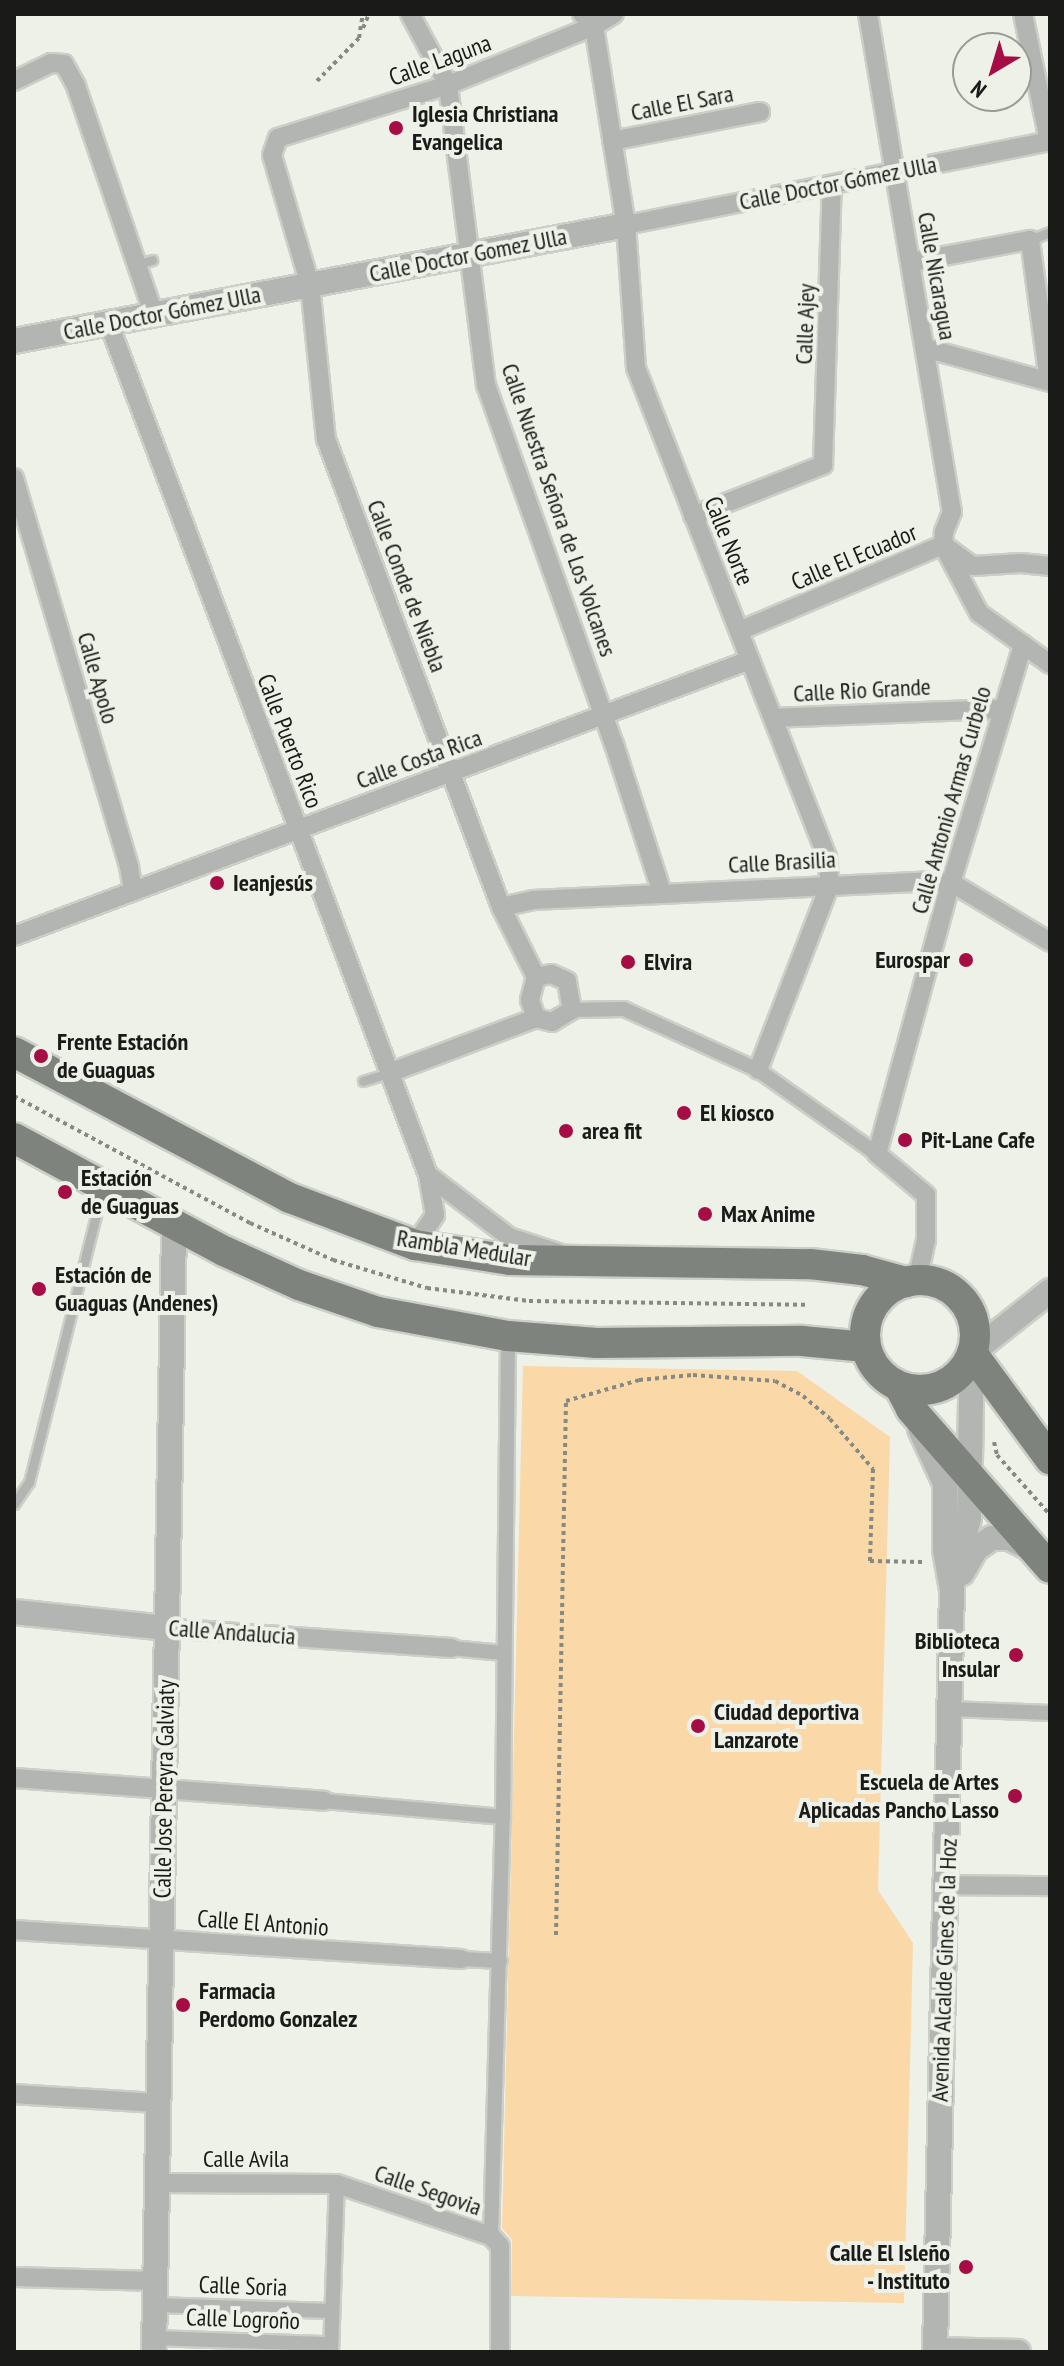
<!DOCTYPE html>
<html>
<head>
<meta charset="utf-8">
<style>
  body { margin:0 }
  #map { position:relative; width:1064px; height:2366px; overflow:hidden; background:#eef1e8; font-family:"PT Sans Narrow",sans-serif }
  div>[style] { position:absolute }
  .green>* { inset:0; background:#fad8a8 }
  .path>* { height:4px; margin-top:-2px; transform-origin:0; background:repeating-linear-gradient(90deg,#878983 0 4px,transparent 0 8px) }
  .roads { filter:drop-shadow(2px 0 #cccfc7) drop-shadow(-2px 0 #cccfc7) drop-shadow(0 2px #cccfc7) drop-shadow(0 -2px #cccfc7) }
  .service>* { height:9px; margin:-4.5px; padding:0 4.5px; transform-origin:4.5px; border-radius:4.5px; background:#b2b5b2 }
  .pedestrian>* { height:14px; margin:-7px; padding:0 7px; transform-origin:7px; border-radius:7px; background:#b2b5b2 }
  .minor>* { height:18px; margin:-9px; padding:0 9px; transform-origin:9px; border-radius:9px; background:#b2b5b2 }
  .tertiary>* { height:24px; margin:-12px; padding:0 12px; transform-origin:12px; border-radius:12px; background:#b2b5b2 }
  .primary>* { height:30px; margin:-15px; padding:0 15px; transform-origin:15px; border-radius:15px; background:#7f837e }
  .primary>.ring { margin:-15px; padding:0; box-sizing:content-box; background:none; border:30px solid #7f837e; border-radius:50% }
  .dots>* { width:22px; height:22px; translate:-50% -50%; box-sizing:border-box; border:4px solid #eef1e8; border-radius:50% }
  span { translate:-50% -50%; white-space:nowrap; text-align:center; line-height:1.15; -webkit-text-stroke:8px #eef1e8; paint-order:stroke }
  .street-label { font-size:24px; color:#1a1b18 }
  .poi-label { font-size:24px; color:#1a1b18; font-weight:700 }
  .left { translate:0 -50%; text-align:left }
  .right { translate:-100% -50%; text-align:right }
  .frame { position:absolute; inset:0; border:16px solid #1a1b18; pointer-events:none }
  .north { position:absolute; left:952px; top:32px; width:80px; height:80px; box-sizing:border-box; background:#eef1e8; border:2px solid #999b95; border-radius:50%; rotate:218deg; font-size:22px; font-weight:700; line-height:32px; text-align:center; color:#1a1b18 }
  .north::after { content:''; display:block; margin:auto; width:28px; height:36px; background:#a50d44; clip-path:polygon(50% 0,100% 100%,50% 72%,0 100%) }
</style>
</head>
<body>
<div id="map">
  <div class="green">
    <i style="clip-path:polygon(523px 1366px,797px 1371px,890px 1437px,878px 1890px,913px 1943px,904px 2303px,511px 2296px,512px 2240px,502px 2228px)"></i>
  </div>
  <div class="path">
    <i style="left:363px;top:28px;width:15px;rotate:-67deg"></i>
    <i style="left:317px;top:81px;width:60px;rotate:-45.7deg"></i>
    <i style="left:359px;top:38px;width:24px;rotate:-81deg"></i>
    <i style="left:14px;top:1096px;width:268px;rotate:28.3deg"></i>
    <i style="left:250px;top:1223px;width:91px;rotate:24deg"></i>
    <i style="left:333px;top:1260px;width:98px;rotate:16.6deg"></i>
    <i style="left:427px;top:1288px;width:103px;rotate:7.3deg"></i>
    <i style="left:529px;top:1301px;width:277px;rotate:0.8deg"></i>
    <i style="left:994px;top:1442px;width:13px;rotate:77deg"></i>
    <i style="left:997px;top:1455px;width:80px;rotate:48.5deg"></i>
    <i style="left:556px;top:1935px;width:534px;rotate:-88.93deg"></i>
    <i style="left:566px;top:1401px;width:76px;rotate:-16deg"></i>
    <i style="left:639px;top:1380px;width:54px;rotate:-5.3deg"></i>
    <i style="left:693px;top:1375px;width:82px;rotate:4.2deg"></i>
    <i style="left:775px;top:1381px;width:32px;rotate:28deg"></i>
    <i style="left:803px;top:1396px;width:35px;rotate:40deg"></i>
    <i style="left:830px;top:1419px;width:66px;rotate:49.3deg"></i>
    <i style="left:873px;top:1469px;width:92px;rotate:91.9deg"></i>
    <i style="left:870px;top:1561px;width:53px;rotate:1.1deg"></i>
  </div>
  <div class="roads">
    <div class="service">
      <i style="left:1030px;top:240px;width:22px;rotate:-22deg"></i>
      <i style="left:135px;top:265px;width:18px;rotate:-16deg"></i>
      <i style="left:363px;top:1081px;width:27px;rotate:-17deg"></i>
      <i style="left:14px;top:1504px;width:27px;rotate:-56deg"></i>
      <i style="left:29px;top:1482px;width:300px;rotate:-75.9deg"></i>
    </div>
    <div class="pedestrian">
      <i style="left:572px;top:1010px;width:52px;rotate:-1.1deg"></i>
      <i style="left:624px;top:1009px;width:147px;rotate:24.5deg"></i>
      <i style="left:758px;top:1070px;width:146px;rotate:35.2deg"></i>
      <i style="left:451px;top:1648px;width:52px;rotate:5.5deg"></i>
      <i style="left:951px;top:1709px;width:99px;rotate:2.3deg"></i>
      <i style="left:324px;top:1801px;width:180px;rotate:5.1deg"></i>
      <i style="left:461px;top:1959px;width:39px;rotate:3deg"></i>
      <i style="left:491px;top:2236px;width:419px;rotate:-88.4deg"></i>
      <i style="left:503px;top:1817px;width:481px;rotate:-89.4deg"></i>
      <i style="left:155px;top:2305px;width:175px;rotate:2deg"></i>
      <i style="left:154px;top:2338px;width:176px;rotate:2deg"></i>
      <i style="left:331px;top:2352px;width:168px;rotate:-88deg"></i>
    </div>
    <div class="minor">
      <i style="left:410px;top:14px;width:81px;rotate:61.8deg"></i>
      <i style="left:448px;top:85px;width:302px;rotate:82.8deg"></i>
      <i style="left:486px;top:385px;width:381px;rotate:70.4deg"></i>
      <i style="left:614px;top:744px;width:157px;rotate:72.1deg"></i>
      <i style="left:582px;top:14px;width:17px;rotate:45deg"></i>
      <i style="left:594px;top:26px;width:202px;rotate:80.9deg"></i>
      <i style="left:626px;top:225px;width:143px;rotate:86deg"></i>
      <i style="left:636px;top:368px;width:525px;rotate:68.66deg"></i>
      <i style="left:827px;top:857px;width:27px;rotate:84deg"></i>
      <i style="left:830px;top:884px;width:199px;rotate:111.2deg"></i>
      <i style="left:868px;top:14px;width:505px;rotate:80.43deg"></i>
      <i style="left:952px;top:512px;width:22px;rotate:112deg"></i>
      <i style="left:944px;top:532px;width:13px;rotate:94deg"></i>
      <i style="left:943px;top:545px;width:77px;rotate:62.1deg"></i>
      <i style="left:979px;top:613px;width:87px;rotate:35.7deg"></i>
      <i style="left:1023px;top:14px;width:130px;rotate:78.4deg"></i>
      <i style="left:14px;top:81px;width:41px;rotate:-25.9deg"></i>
      <i style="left:51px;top:63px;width:13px;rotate:4deg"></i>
      <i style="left:64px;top:64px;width:25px;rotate:61deg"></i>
      <i style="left:76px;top:86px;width:239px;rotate:71.2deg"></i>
      <i style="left:612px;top:141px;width:151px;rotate:-11.1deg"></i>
      <i style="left:626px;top:225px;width:432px;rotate:-11.2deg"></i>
      <i style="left:912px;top:262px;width:120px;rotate:-10.6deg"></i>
      <i style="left:1030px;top:240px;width:142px;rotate:82.3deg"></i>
      <i style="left:109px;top:324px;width:909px;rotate:69.45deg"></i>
      <i style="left:428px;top:1175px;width:41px;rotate:80.1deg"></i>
      <i style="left:435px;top:1215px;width:36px;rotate:124deg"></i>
      <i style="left:925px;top:348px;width:130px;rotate:15.2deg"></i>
      <i style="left:14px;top:478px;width:405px;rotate:73.5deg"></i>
      <i style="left:129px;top:866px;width:26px;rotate:81deg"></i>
      <i style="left:693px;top:516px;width:140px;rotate:-21.4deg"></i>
      <i style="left:823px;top:465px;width:280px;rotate:-88.2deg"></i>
      <i style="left:945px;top:546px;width:34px;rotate:36deg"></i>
      <i style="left:973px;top:566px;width:48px;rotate:-3.6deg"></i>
      <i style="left:1021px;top:563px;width:29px;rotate:6deg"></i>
      <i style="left:739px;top:631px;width:221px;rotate:-22.9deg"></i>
      <i style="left:773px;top:718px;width:229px;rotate:-2.3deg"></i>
      <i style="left:501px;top:907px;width:33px;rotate:-12deg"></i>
      <i style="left:533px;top:900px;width:399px;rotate:-2.7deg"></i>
      <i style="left:932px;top:881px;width:20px;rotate:6deg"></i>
      <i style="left:952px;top:883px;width:114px;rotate:31deg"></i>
      <i style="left:14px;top:936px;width:786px;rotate:-20.56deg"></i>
      <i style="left:536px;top:977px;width:78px;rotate:-116.6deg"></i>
      <i style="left:501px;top:907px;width:499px;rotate:-110.5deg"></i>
      <i style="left:326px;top:440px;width:156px;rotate:-95.9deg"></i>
      <i style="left:310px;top:285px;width:135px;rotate:-106.3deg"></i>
      <i style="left:272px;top:155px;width:18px;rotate:-71deg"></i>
      <i style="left:278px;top:138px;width:178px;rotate:-17.3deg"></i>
      <i style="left:448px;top:85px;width:157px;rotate:-22deg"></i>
      <i style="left:594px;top:26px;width:23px;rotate:-31deg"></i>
      <i style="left:536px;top:977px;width:24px;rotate:105deg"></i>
      <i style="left:530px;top:1000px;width:19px;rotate:72deg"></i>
      <i style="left:389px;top:1073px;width:157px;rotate:-20.5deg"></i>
      <i style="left:536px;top:1018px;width:16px;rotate:14deg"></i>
      <i style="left:552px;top:1022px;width:23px;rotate:-31deg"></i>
      <i style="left:572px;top:1010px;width:29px;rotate:-100deg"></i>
      <i style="left:567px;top:981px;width:17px;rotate:-156deg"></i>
      <i style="left:551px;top:974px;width:15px;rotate:169deg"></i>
      <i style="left:428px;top:1175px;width:102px;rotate:37.4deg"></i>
      <i style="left:509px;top:1237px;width:52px;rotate:18.1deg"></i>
      <i style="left:917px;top:1280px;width:41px;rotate:-77.3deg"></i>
      <i style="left:926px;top:1240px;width:45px;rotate:-90deg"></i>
      <i style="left:926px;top:1195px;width:64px;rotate:-140.1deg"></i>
      <i style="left:877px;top:1154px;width:260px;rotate:-74.8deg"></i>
      <i style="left:945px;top:903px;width:270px;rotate:-73.2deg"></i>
      <i style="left:165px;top:1628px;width:287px;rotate:4deg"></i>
      <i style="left:14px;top:1778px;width:311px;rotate:4.2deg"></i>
      <i style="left:946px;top:1885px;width:104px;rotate:0.6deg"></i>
      <i style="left:14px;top:1930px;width:448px;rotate:3.7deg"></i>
      <i style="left:14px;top:2094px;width:142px;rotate:3.6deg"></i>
      <i style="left:156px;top:2183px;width:181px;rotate:0.3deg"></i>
      <i style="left:337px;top:2184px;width:163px;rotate:18.7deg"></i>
      <i style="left:491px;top:2236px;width:13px;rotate:48deg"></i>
      <i style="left:500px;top:2246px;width:106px;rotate:90deg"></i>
      <i style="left:14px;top:2277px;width:141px;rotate:1.6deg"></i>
    </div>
    <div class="tertiary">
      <i style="left:14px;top:341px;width:623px;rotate:-10.73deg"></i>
      <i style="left:920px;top:1429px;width:60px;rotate:65.2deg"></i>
      <i style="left:945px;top:1483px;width:67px;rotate:90deg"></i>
      <i style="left:945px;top:1550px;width:40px;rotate:80deg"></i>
      <i style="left:952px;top:1589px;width:763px;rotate:91.28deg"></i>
      <i style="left:962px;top:1573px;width:28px;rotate:-60deg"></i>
      <i style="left:976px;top:1549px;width:19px;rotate:-35deg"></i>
      <i style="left:992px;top:1538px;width:17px"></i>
      <i style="left:1009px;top:1538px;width:28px;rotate:26deg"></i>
      <i style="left:955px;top:1578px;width:62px;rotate:-76.9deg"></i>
      <i style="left:969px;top:1518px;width:165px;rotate:-89deg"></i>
      <i style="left:972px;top:1353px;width:100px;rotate:-38.5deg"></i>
      <i style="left:14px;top:1612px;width:152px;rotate:6deg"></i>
      <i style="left:935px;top:2350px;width:83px;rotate:1.4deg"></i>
      <i style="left:154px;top:2352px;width:1126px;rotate:-88.98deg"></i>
    </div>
    <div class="primary">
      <i style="left:14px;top:1052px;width:312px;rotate:27.9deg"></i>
      <i style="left:290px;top:1198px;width:134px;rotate:20.6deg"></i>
      <i style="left:415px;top:1245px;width:96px;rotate:9deg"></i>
      <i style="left:510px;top:1260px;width:300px;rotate:0.8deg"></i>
      <i style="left:810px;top:1264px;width:52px;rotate:6.6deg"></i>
      <i style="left:862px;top:1270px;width:46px;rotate:15.3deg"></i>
      <i style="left:14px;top:1138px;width:238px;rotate:28.3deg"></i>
      <i style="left:224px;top:1251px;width:82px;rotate:24.4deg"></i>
      <i style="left:299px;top:1285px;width:83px;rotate:18.9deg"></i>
      <i style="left:378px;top:1312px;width:132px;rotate:10.5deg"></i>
      <i style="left:508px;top:1336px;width:89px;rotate:4.5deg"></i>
      <i style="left:597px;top:1343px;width:205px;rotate:-0.6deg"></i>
      <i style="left:802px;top:1341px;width:64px;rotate:5.4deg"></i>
      <i class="ring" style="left:865px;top:1280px;width:80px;height:80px"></i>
      <i style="left:972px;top:1353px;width:132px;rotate:53.7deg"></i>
      <i style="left:899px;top:1386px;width:26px;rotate:62deg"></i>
      <i style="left:911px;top:1409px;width:211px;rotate:48.8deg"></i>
    </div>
  </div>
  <div class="dots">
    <i style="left:396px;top:128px;background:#a50d44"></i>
    <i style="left:217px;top:883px;background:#a50d44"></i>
    <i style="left:966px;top:960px;background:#a50d44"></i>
    <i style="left:628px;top:962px;background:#a50d44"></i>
    <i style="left:41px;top:1056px;background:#a50d44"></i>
    <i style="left:684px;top:1113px;background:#a50d44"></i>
    <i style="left:566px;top:1131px;background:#a50d44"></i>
    <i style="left:905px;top:1140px;background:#a50d44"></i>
    <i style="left:65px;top:1192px;background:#a50d44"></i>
    <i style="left:705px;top:1214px;background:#a50d44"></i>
    <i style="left:39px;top:1289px;background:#a50d44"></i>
    <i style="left:1016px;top:1655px;background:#a50d44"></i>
    <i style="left:698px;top:1726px;background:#a50d44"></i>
    <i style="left:1015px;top:1796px;background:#a50d44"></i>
    <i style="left:183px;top:2005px;background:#a50d44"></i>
    <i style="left:966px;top:2267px;background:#a50d44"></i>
  </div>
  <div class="street-label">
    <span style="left:440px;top:60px;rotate:-20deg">Calle Laguna</span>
    <span style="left:682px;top:103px;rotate:-11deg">Calle El Sara</span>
    <span style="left:838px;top:183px;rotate:-11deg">Calle Doctor Gómez Ulla</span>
    <span style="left:468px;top:255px;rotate:-11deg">Calle Doctor Gomez Ulla</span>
    <span style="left:937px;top:276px;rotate:80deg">Calle Nicaragua</span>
    <span style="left:162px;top:313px;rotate:-11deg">Calle Doctor Gómez Ulla</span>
    <span style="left:805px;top:324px;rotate:-88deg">Calle Ajey</span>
    <span style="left:559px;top:510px;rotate:71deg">Calle Nuestra Señora de Los Volcanes</span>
    <span style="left:729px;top:541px;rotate:68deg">Calle Norte</span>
    <span style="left:854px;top:557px;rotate:-23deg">Calle El Ecuador</span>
    <span style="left:407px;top:586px;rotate:69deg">Calle Conde de Niebla</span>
    <span style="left:98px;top:678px;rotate:74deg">Calle Apolo</span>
    <span style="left:862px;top:690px;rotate:-3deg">Calle Rio Grande</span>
    <span style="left:290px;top:741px;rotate:69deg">Calle Puerto Rico</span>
    <span style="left:419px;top:759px;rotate:-20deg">Calle Costa Rica</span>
    <span style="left:951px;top:800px;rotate:-74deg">Calle Antonio Armas Curbelo</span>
    <span style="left:782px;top:862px;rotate:-3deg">Calle Brasilia</span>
    <span style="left:464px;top:1248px;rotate:9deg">Rambla Medular</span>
    <span style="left:232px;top:1632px;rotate:4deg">Calle Andalucia</span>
    <span style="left:164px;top:1789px;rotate:-89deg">Calle Jose Pereyra Galviaty</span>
    <span style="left:263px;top:1923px;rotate:4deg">Calle El Antonio</span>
    <span style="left:944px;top:1970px;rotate:-88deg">Avenida Alcalde Gines de la Hoz</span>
    <span style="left:246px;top:2159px">Calle Avila</span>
    <span style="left:428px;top:2190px;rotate:19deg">Calle Segovia</span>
    <span style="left:243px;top:2286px;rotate:2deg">Calle Soria</span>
    <span style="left:243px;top:2319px;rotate:2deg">Calle Logroño</span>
  </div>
  <div class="poi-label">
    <span class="left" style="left:412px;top:128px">Iglesia Christiana<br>Evangelica</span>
    <span class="left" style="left:233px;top:883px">Ieanjesús</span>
    <span class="right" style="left:950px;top:960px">Eurospar</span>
    <span class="left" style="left:644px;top:962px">Elvira</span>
    <span class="left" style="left:57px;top:1056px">Frente Estación<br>de Guaguas</span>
    <span class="left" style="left:700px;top:1113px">El kiosco</span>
    <span class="left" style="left:582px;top:1131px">area fit</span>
    <span class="left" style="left:921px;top:1140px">Pit-Lane Cafe</span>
    <span class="left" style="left:81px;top:1192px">Estación<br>de Guaguas</span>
    <span class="left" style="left:721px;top:1214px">Max Anime</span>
    <span class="left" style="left:55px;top:1289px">Estación de<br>Guaguas (Andenes)</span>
    <span class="right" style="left:1000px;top:1655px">Biblioteca<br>Insular</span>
    <span class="left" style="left:714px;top:1726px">Ciudad deportiva<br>Lanzarote</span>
    <span class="right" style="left:999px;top:1796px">Escuela de Artes<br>Aplicadas Pancho Lasso</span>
    <span class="left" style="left:199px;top:2005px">Farmacia<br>Perdomo Gonzalez</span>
    <span class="right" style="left:950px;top:2267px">Calle El Isleño<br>- Instituto</span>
  </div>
  <div class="frame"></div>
  <div class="north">N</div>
</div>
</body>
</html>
